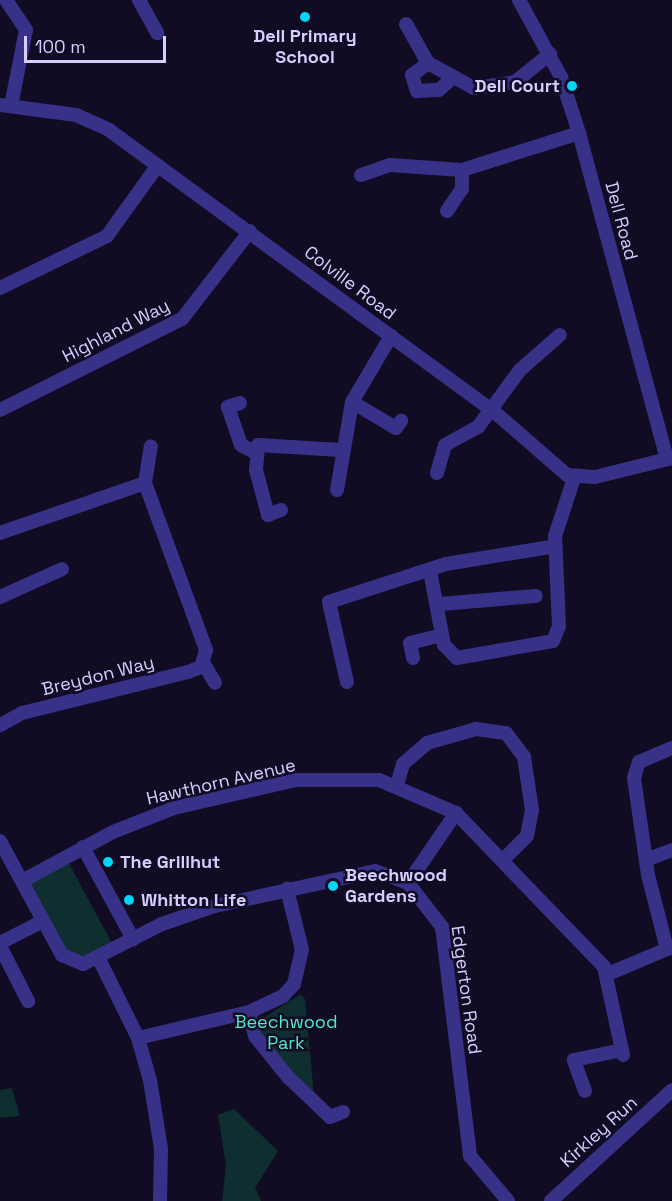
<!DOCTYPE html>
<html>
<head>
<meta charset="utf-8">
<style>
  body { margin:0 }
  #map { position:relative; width:672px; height:1201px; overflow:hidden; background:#110b24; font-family:"Space Grotesk",sans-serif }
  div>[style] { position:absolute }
  .green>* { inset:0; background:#0e2e2f }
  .minor>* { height:14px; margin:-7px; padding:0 7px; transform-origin:7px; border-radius:7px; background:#383188 }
  .dots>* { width:16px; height:16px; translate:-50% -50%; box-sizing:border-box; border:3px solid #110b24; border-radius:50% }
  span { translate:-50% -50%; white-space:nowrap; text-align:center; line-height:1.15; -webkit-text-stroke:5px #110b24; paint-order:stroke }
  .poi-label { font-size:18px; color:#d6ceff; font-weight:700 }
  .right { translate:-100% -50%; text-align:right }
  .left { translate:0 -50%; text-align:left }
  .street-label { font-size:18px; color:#d6ceff }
  .park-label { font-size:18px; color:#4eeccb }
  .scale { position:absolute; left:24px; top:36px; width:142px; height:27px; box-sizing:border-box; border:3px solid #d6ceff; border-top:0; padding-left:8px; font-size:18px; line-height:21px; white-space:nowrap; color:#d6ceff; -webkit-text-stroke:4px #110b24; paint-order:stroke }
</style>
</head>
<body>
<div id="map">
  <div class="green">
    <i style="clip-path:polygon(66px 858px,113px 945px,84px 960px,64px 952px,25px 881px)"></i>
    <i style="clip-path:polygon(301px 994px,305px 999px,314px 1095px,261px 1038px,257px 1022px)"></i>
    <i style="clip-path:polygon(12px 1088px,20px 1116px,0 1118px,0 1090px)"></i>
    <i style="clip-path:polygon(234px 1109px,278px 1151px,255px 1188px,261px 1201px,222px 1201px,226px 1165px,218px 1115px)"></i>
  </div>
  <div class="minor">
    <i style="left:6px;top:0;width:36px;rotate:56deg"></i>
    <i style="left:26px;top:30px;width:77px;rotate:101.2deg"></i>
    <i style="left:139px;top:0;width:38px;rotate:61deg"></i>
    <i style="left:519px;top:0;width:88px;rotate:61.4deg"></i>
    <i style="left:561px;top:77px;width:59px;rotate:72.2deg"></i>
    <i style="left:579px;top:133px;width:338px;rotate:74.9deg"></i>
    <i style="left:406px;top:24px;width:45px;rotate:60.6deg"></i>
    <i style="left:428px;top:63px;width:52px;rotate:28.5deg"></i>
    <i style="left:474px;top:88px;width:41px;rotate:-8.3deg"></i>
    <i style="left:515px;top:82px;width:45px;rotate:-38.7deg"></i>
    <i style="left:428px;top:63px;width:20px;rotate:143deg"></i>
    <i style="left:412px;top:75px;width:17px;rotate:73deg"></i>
    <i style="left:417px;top:91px;width:22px;rotate:-3deg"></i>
    <i style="left:439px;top:90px;width:16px;rotate:-43deg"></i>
    <i style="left:0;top:105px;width:77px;rotate:7.5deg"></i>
    <i style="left:76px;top:115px;width:36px;rotate:24deg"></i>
    <i style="left:109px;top:130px;width:474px;rotate:36.2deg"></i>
    <i style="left:492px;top:410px;width:99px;rotate:40.9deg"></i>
    <i style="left:567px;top:475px;width:28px;rotate:4deg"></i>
    <i style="left:595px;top:477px;width:79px;rotate:-13.9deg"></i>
    <i style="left:361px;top:175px;width:31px;rotate:-19deg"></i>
    <i style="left:390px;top:165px;width:72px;rotate:4deg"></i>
    <i style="left:462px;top:170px;width:123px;rotate:-17.5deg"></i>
    <i style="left:447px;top:211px;width:27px;rotate:-56deg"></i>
    <i style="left:462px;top:189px;width:19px;rotate:-90deg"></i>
    <i style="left:0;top:288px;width:119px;rotate:-25.9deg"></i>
    <i style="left:107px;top:236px;width:87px;rotate:-54.3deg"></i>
    <i style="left:352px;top:402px;width:51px;rotate:30.6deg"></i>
    <i style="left:396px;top:428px;width:9px;rotate:-54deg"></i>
    <i style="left:240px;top:403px;width:13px;rotate:162deg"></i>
    <i style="left:228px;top:407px;width:40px;rotate:71.1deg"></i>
    <i style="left:241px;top:445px;width:15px;rotate:28deg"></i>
    <i style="left:0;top:410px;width:203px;rotate:-26.6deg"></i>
    <i style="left:182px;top:319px;width:111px;rotate:-52.3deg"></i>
    <i style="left:437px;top:473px;width:29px;rotate:-74deg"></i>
    <i style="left:445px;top:445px;width:38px;rotate:-29deg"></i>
    <i style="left:478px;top:427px;width:71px;rotate:-53.6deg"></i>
    <i style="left:520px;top:370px;width:53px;rotate:-41.2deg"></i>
    <i style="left:145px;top:483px;width:37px;rotate:-81deg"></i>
    <i style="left:337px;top:490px;width:89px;rotate:-80.3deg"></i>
    <i style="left:352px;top:402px;width:77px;rotate:-59.4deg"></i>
    <i style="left:281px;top:510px;width:14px;rotate:159deg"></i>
    <i style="left:268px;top:515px;width:47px;rotate:-104.9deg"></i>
    <i style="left:256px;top:470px;width:25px;rotate:-85deg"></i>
    <i style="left:258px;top:445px;width:82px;rotate:3.5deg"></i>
    <i style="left:0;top:533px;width:153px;rotate:-19deg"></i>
    <i style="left:145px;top:483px;width:178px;rotate:69.9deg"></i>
    <i style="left:206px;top:650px;width:18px;rotate:106deg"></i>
    <i style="left:201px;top:667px;width:14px;rotate:159deg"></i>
    <i style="left:188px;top:672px;width:171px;rotate:166.1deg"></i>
    <i style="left:22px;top:713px;width:25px;rotate:151deg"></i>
    <i style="left:430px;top:571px;width:75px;rotate:79.3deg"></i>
    <i style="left:444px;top:645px;width:18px;rotate:45deg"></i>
    <i style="left:457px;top:658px;width:97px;rotate:-10deg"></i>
    <i style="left:553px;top:641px;width:16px;rotate:-68deg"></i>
    <i style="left:559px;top:626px;width:90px;rotate:-92.5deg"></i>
    <i style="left:555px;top:536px;width:61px;rotate:-71.9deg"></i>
    <i style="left:0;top:597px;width:68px;rotate:-24.3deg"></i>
    <i style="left:440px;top:604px;width:96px;rotate:-4.8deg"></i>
    <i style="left:413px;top:658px;width:15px;rotate:-101deg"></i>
    <i style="left:410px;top:643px;width:33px;rotate:-14deg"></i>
    <i style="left:203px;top:662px;width:24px;rotate:60deg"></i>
    <i style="left:347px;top:682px;width:82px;rotate:-102.7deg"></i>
    <i style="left:329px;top:602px;width:123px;rotate:-18deg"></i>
    <i style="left:446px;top:564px;width:111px;rotate:-9.3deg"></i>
    <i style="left:397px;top:785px;width:22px;rotate:-74deg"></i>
    <i style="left:403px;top:764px;width:32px;rotate:-41deg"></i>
    <i style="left:427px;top:743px;width:51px;rotate:-15.9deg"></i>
    <i style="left:476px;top:729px;width:30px;rotate:8deg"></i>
    <i style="left:506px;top:733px;width:30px;rotate:53deg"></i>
    <i style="left:524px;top:757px;width:54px;rotate:81.4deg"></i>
    <i style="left:532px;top:810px;width:26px;rotate:101deg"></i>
    <i style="left:527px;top:836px;width:33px;rotate:135deg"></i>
    <i style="left:0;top:841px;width:130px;rotate:61.5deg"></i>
    <i style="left:62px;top:955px;width:23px;rotate:23deg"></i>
    <i style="left:83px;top:964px;width:89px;rotate:-26.9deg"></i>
    <i style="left:162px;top:924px;width:56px;rotate:-18.8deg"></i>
    <i style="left:215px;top:906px;width:164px;rotate:-12.3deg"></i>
    <i style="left:375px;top:871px;width:35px;rotate:20deg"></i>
    <i style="left:408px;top:883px;width:56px;rotate:52.3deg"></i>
    <i style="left:442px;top:927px;width:231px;rotate:83deg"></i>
    <i style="left:470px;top:1156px;width:59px;rotate:49.8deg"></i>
    <i style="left:83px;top:847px;width:105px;rotate:61.5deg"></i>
    <i style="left:646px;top:860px;width:28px;rotate:-21deg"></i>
    <i style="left:22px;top:881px;width:103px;rotate:-28.3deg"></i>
    <i style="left:113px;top:832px;width:66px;rotate:-21.5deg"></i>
    <i style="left:174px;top:808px;width:124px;rotate:-13deg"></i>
    <i style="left:295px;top:780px;width:84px"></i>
    <i style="left:379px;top:780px;width:84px;rotate:23.2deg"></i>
    <i style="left:456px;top:813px;width:214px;rotate:46.1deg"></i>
    <i style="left:604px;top:967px;width:90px;rotate:77.8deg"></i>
    <i style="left:408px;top:883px;width:85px;rotate:-55.6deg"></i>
    <i style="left:0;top:943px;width:48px;rotate:-27.1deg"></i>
    <i style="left:0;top:946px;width:62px;rotate:63deg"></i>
    <i style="left:667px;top:949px;width:76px;rotate:-104.4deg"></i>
    <i style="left:648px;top:875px;width:98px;rotate:-98.2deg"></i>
    <i style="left:634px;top:778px;width:17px;rotate:-73deg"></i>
    <i style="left:639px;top:762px;width:36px;rotate:-23deg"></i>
    <i style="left:98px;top:957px;width:90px;rotate:63.7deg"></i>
    <i style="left:138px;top:1038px;width:44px;rotate:74.1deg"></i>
    <i style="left:150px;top:1080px;width:70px;rotate:80.9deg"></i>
    <i style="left:161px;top:1149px;width:52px;rotate:91.1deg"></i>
    <i style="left:608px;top:974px;width:69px;rotate:-22.9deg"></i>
    <i style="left:249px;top:1012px;width:25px;rotate:76deg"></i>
    <i style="left:255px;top:1036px;width:53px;rotate:51.2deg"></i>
    <i style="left:288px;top:1077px;width:58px;rotate:43.6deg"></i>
    <i style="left:330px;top:1117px;width:14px;rotate:-21deg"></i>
    <i style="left:138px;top:1038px;width:114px;rotate:-13.2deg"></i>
    <i style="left:249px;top:1012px;width:38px;rotate:-25deg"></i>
    <i style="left:283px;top:996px;width:16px;rotate:-47deg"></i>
    <i style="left:294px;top:984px;width:35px;rotate:-77deg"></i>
    <i style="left:302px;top:950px;width:63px;rotate:-103.8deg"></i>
    <i style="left:585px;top:1091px;width:33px;rotate:-110deg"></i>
    <i style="left:574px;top:1060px;width:49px;rotate:-11.8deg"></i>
    <i style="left:551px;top:1201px;width:164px;rotate:-42.5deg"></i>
  </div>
  <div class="dots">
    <i style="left:305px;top:17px;background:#00d6f9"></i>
    <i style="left:572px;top:86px;background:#00d6f9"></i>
    <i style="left:108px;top:862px;background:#00d6f9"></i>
    <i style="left:333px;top:886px;background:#00d6f9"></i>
    <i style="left:129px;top:900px;background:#00d6f9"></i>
  </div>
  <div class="poi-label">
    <span style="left:305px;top:47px">Dell Primary<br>School</span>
    <span class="right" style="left:560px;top:86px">Dell Court</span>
    <span class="left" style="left:120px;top:862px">The Grillhut</span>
    <span class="left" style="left:345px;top:886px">Beechwood<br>Gardens</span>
    <span class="left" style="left:141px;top:900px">Whitton Life</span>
  </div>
  <div class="street-label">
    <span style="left:621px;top:221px;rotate:75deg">Dell Road</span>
    <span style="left:350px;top:283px;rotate:37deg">Colville Road</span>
    <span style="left:116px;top:331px;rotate:-27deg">Highland Way</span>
    <span style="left:98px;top:676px;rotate:-14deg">Breydon Way</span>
    <span style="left:221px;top:782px;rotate:-13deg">Hawthorn Avenue</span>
    <span style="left:466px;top:990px;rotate:82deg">Edgerton Road</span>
    <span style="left:599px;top:1132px;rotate:-42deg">Kirkley Run</span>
  </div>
  <div class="park-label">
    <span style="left:286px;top:1033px">Beechwood<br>Park</span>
  </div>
  <div class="scale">100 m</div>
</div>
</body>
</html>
